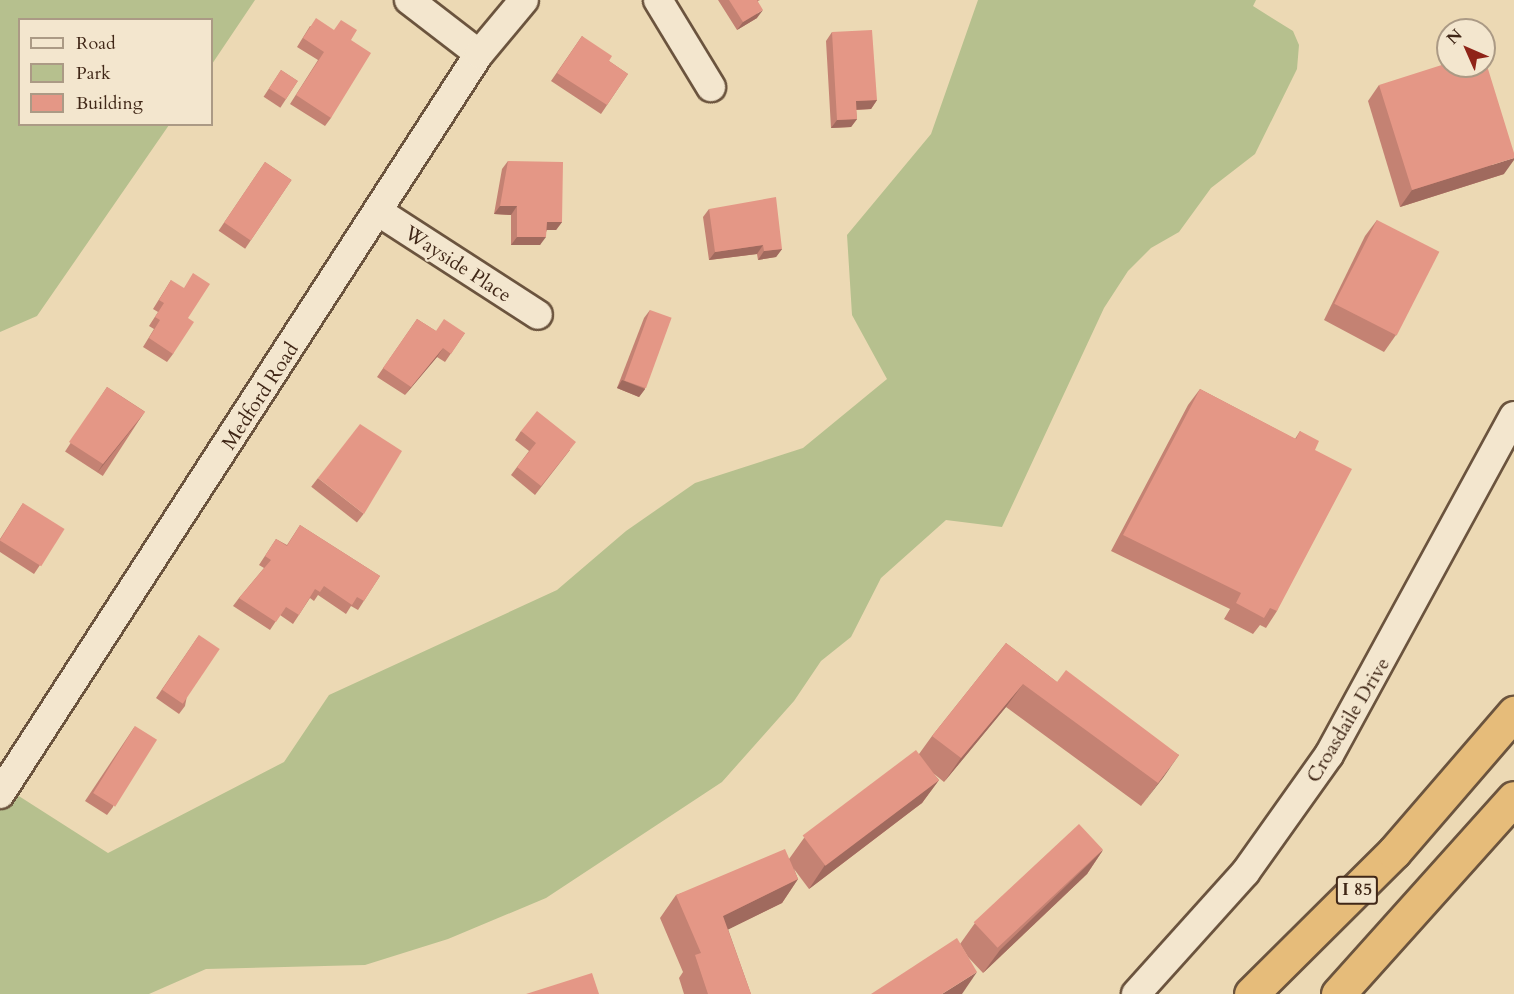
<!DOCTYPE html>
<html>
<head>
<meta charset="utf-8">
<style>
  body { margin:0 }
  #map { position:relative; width:1514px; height:994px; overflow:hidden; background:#ecd9b4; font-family:Cardo,serif }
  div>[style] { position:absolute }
  .green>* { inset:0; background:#b6c08e }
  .roads { filter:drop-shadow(2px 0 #6b543e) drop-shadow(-2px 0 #6b543e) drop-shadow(0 2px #6b543e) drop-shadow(0 -2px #6b543e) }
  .minor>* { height:28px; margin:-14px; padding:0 14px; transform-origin:14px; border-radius:14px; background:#f3e6ce }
  .highway>* { height:33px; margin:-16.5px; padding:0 16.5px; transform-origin:16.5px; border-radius:16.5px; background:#e6bc7a }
  .wall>* { inset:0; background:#c48273; transform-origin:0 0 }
  .shaded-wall>* { inset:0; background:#a06a5e }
  .building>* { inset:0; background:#e49786; transform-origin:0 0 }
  span { translate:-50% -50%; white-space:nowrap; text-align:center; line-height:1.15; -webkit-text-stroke:4.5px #f3e6ce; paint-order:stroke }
  .shield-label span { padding:2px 4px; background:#f3e6ce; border:2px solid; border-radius:4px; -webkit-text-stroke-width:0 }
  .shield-label { font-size:18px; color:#402717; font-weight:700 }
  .street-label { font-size:20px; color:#402717 }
  .legend { position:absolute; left:18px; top:18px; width:195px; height:108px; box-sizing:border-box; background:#f3e6ce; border:2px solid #ab9a85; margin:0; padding:8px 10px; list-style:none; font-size:18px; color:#402717 }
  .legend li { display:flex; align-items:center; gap:12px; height:30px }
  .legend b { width:30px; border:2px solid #ab9a85 }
  .north { position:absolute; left:1436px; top:18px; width:60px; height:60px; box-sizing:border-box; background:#f3e6ce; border:2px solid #ab9a85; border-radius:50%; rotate:315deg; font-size:16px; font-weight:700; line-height:24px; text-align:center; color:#402717 }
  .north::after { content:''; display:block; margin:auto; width:21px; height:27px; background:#8f2418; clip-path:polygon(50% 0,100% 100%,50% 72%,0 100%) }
</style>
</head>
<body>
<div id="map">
  <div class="green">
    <i style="clip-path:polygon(0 0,255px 0,212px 64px,212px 20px,20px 20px,20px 124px,169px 125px,37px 316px,0 332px)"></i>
    <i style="clip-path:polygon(978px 0,1256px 0,1253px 6px,1293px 31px,1299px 45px,1297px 69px,1255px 154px,1211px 188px,1179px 232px,1151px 248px,1128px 271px,1104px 308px,1002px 527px,946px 520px,881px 578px,851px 637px,821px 661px,794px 701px,722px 782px,546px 898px,448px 939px,365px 965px,206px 969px,149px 994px,0 994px,0 784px,108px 853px,284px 762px,329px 695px,557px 590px,626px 531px,695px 483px,803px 448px,887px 379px,852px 315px,847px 235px,931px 134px)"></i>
  </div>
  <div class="roads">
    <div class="minor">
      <i style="left:409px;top:0;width:88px;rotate:37.6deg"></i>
      <i style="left:658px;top:0;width:102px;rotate:58.7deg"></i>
      <i style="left:379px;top:212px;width:189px;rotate:32.9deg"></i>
      <i style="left:0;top:794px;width:881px;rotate:-57.09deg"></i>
      <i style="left:479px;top:54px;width:70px;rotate:-50.2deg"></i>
      <i style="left:1136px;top:994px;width:163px;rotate:-48deg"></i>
      <i style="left:1245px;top:873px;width:145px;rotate:-54.6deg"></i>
      <i style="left:1329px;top:755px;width:386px;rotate:-61.4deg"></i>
    </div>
    <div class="highway">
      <i style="left:1251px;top:994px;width:202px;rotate:-44.8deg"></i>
      <i style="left:1394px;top:852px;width:184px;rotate:-49.2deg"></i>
      <i style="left:1338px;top:994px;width:263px;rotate:-48.1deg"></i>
    </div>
  </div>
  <div class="wall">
    <i style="clip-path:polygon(718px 0,760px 0,758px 1px,757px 18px,737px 30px)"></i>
    <i style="clip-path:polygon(310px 26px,351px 40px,331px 118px,325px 126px,290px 104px,318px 60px,297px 47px)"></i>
    <i style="clip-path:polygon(832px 32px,877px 100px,871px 109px,856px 110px,857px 119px,851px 127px,831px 128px,826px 41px)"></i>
    <i style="clip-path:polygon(582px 36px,609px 61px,628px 74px,601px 114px,551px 81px)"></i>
    <i style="left:281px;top:70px;width:20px;height:32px;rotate:33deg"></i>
    <i style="clip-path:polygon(1379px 85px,1504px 174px,1400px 207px,1368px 101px)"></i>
    <i style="clip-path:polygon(508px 161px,562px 222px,556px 230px,547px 230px,540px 245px,511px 245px,511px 215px,494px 214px,502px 169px)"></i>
    <i style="left:265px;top:162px;width:32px;height:83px;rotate:34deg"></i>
    <i style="clip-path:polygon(709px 209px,782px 249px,776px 257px,758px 260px,757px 254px,709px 260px,703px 217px)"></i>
    <i style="clip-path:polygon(1377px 220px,1396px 335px,1384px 352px,1324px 320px,1365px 236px)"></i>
    <i style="clip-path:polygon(171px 280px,188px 318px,173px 354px,167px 362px,143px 347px,154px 329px,149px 326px,158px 312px,153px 309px)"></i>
    <i style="clip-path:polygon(650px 310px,645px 389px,639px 397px,617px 388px,644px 318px)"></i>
    <i style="clip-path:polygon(417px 319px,436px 331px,465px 333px,445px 362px,437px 357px,405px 395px,377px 377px)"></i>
    <i style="left:107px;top:387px;width:45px;height:77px;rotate:33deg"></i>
    <i style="clip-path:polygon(1200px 389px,1295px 439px,1300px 431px,1315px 450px,1277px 611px,1266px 628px,1260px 625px,1253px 634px,1224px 619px,1230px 609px,1111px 551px,1188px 405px)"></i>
    <i style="clip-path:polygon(521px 431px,570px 450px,535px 495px,511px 475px,529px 451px,515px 440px)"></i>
    <i style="left:318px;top:478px;width:58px;height:11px;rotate:38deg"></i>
    <i style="clip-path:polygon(23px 503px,40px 565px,34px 574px,0 552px,0 539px)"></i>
    <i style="clip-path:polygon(300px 525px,380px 576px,358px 610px,351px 606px,346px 614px,318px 595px,314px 601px,310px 598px,293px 624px,280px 615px,270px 630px,233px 606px,239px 598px,264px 568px,259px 565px,276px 539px,287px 545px)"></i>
    <i style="clip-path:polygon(199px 635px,185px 706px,179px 714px,156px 698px)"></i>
    <i style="clip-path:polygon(1006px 643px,1057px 682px,1179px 755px,1141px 806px,1006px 707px,944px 782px,933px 773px,939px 780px,922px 803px,809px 889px,794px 869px,798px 879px,782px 903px,728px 929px,751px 994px,684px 994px,679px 978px,683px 972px,660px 918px,676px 895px,789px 859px,804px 838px,919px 754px,932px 736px)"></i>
    <i style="clip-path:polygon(135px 726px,113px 807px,107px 815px,85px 801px)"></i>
    <i style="clip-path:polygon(1103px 850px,1087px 874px,983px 973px,968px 957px,960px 944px,975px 923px)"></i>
  </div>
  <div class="shaded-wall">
    <i style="clip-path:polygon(763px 10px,757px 18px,737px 30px,743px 22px)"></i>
    <i style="clip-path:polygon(877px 100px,871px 109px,850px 110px,856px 101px)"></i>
    <i style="clip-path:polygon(857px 119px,851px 127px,831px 128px,837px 120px)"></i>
    <i style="clip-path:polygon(1514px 158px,1514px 160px,1504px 174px,1400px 207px,1412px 190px)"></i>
    <i style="clip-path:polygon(500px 206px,517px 206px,511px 215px,494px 214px)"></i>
    <i style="clip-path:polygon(547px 222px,562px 222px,556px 230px,541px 230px)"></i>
    <i style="clip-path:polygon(517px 237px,546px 237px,540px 245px,511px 245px)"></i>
    <i style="clip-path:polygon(763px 245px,757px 254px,709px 260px,715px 252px)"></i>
    <i style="clip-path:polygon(782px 249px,776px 257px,758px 260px,764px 251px)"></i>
    <i style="clip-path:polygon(443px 348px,437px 357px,405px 395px,411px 387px)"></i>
    <i style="clip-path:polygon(622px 380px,645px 389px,639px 397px,617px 388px)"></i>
    <i style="clip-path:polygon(145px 412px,139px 420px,97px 473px,103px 464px)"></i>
    <i style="clip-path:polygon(1023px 684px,1006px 707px,944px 782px,961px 758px)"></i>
    <i style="clip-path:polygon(1179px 755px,1163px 778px,1141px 806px,1158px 783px)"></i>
    <i style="clip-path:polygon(939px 780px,922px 803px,809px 889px,825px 865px)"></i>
    <i style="clip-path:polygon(1103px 850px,1087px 874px,983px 973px,1000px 950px)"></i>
    <i style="clip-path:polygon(798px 879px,782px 903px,707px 940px,723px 916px)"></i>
    <i style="clip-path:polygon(977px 972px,962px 994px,942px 994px)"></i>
  </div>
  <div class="building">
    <i style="clip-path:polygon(729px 0,757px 0,763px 10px,743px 22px)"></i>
    <i style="clip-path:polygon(316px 18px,334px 30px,341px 20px,357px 30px,351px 40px,371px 53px,331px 118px,296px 95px,324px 52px,303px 38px)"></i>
    <i style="clip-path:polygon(872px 30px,877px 100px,856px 101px,857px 119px,837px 120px,832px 32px)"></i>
    <i style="clip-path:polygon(582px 36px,612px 56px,609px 61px,628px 74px,607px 105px,557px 73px)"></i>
    <i style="clip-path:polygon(1484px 56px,1514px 153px,1514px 158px,1412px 190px,1379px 85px,1448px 63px,1448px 66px,1484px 66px)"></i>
    <i style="left:281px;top:70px;width:20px;height:22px;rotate:33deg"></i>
    <i style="clip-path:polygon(508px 161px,563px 162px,562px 222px,547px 222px,546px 237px,517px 237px,517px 206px,500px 206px)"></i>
    <i style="left:265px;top:162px;width:32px;height:73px;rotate:34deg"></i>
    <i style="clip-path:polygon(776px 197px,782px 249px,764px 251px,763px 245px,715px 252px,709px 209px)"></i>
    <i style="left:1377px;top:220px;width:70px;height:94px;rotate:27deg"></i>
    <i style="clip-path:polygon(193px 273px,210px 284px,188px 318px,194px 322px,173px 354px,149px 338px,160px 320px,155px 317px,164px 303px,159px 300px,171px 280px,184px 288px)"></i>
    <i style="left:650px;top:310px;width:23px;height:75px;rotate:20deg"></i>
    <i style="clip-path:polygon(417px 319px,436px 331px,444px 319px,465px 333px,451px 354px,443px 348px,411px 387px,383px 368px)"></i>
    <i style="clip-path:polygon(107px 387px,145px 412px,103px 464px,69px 442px)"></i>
    <i style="clip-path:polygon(1200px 389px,1296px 439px,1300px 431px,1319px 441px,1315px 450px,1352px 469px,1277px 611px,1270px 608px,1264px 618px,1236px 603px,1241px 593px,1123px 535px)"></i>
    <i style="clip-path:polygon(537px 411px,576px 442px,541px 486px,517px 467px,536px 443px,521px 431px)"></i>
    <i style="clip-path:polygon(360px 424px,402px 451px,364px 514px,318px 478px)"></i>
    <i style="left:23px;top:503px;width:49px;height:44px;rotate:32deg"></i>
    <i style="clip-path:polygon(300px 525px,380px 576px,364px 601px,357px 597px,352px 605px,324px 586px,320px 592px,315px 589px,299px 615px,286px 607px,276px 622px,239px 598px,271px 560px,265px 556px,276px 539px,287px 546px)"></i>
    <i style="left:199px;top:635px;width:25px;height:66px;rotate:34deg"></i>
    <i style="clip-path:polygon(1006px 643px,1057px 682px,1066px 670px,1179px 755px,1158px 783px,1023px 684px,961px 758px,932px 736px)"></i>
    <i style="left:135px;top:726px;width:26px;height:79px;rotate:32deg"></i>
    <i style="left:916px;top:750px;width:38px;height:142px;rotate:53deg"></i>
    <i style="left:1079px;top:824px;width:35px;height:144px;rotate:47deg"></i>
    <i style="clip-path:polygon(785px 849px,798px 879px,723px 916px,751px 994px,708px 994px,695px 955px,701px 953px,676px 895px)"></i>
    <i style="clip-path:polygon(957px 938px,977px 972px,942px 994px,871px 994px)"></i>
    <i style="clip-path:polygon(592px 973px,599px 994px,526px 994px)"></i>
  </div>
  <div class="shield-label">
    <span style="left:1357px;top:890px">I 85</span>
  </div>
  <div class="street-label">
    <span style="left:458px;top:264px;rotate:33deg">Wayside Place</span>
    <span style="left:260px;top:396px;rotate:-57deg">Medford Road</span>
    <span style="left:1348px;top:720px;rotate:-59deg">Croasdaile Drive</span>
  </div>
  <ul class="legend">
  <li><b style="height:8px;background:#f3e6ce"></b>Road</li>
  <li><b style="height:16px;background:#b6c08e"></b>Park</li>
  <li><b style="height:16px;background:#e49786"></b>Building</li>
  </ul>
  <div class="north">N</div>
</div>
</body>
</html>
